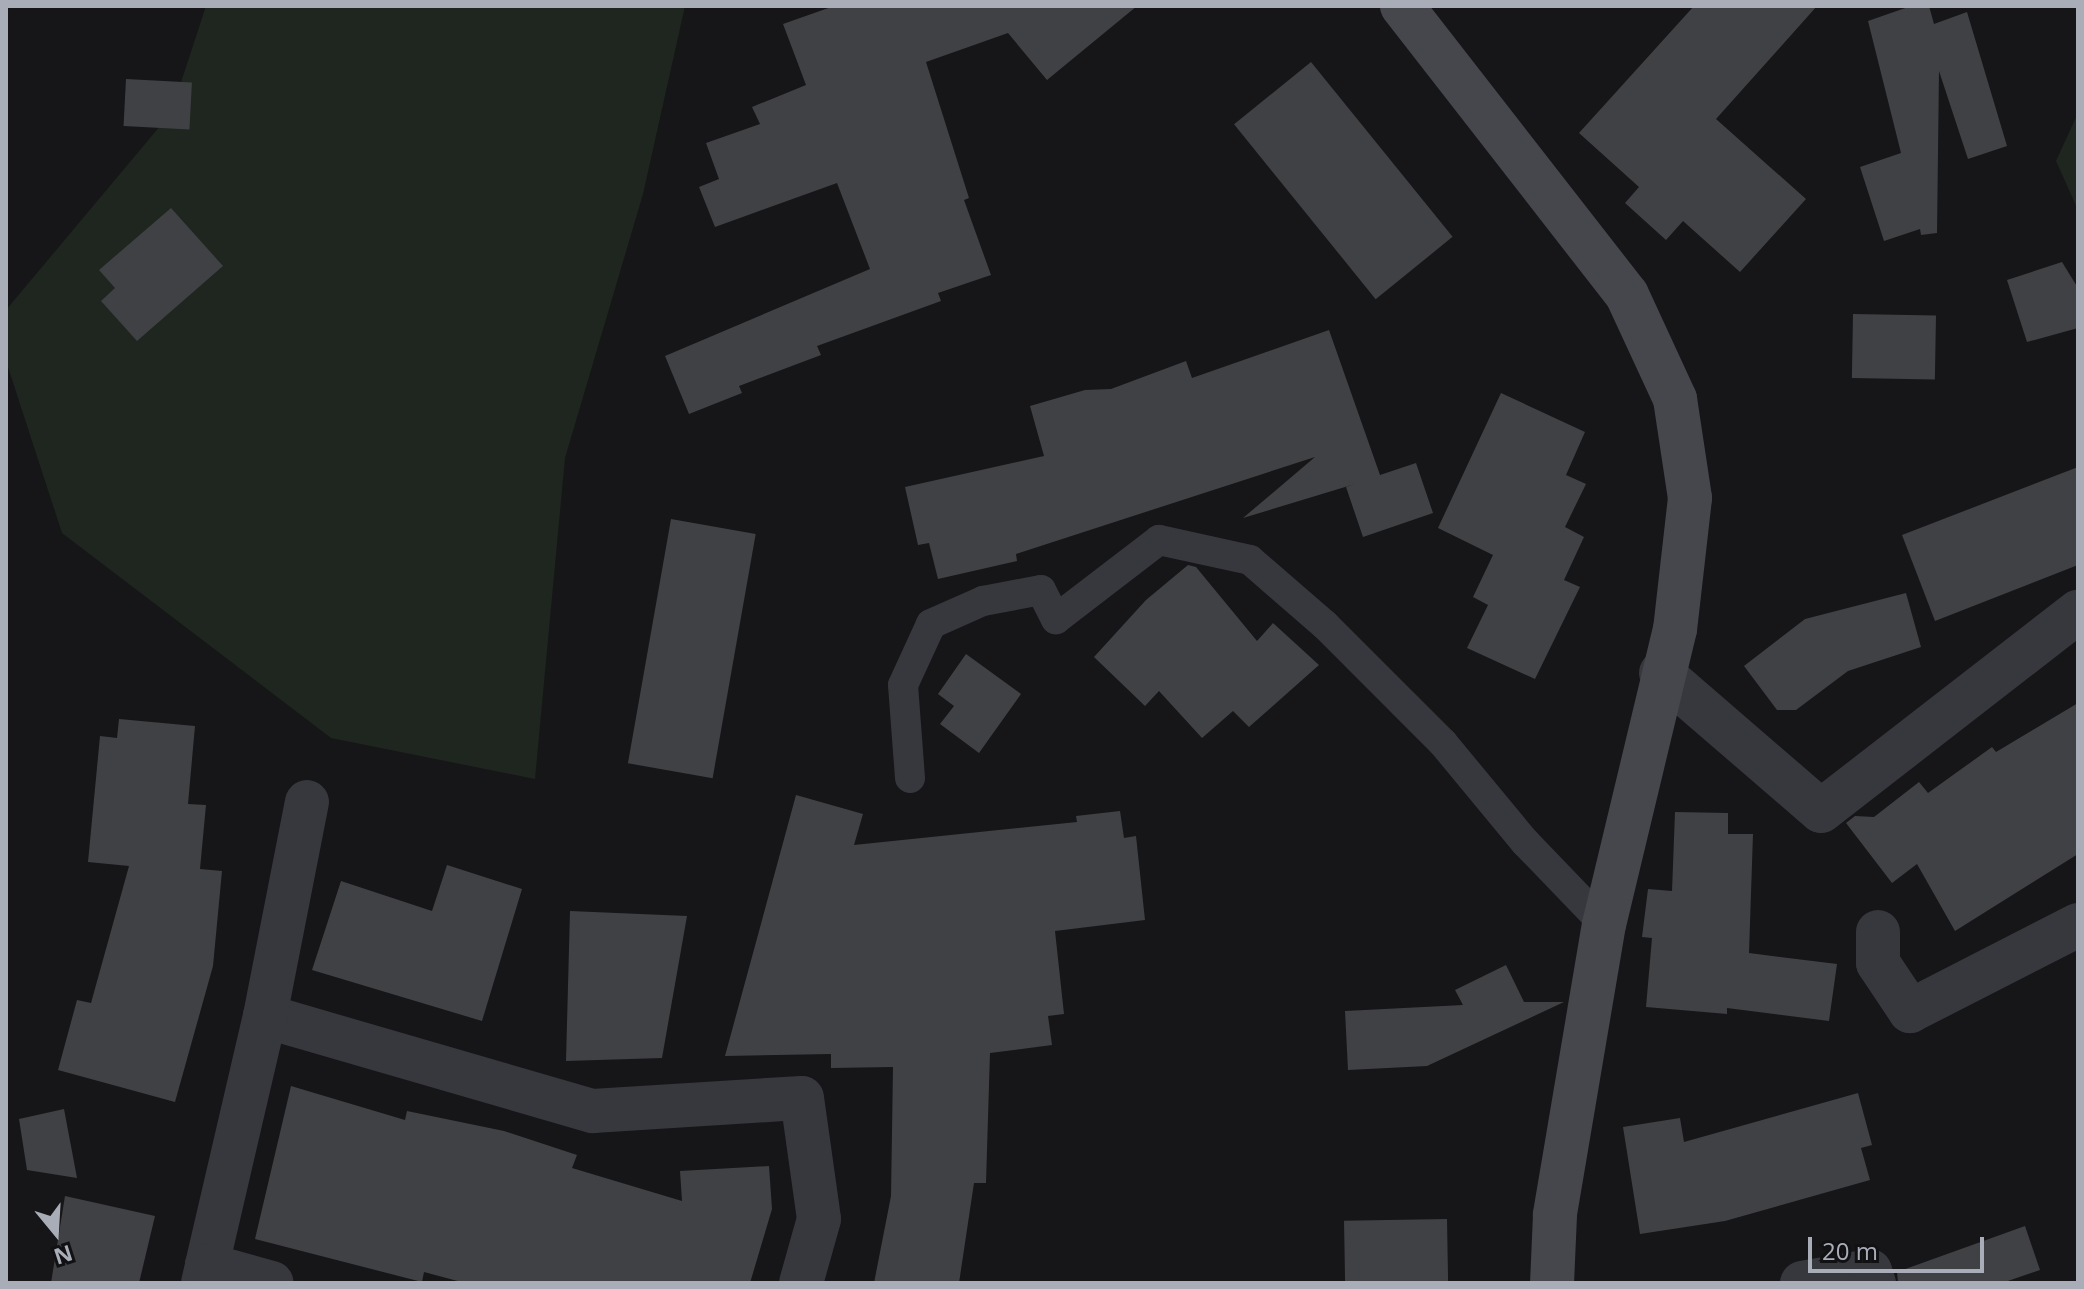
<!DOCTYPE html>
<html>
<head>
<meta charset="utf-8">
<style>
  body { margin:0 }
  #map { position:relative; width:2084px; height:1289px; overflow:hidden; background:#161618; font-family:"Open Sans",sans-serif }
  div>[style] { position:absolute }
  .green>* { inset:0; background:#1e261f }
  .building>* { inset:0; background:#404145; transform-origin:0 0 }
  .lane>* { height:30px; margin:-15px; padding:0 15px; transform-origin:15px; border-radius:15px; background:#37383d }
  .street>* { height:44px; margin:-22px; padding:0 22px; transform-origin:22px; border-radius:22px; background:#37383d }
  .secondary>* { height:44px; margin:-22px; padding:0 22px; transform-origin:22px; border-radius:22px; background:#45474d }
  span { translate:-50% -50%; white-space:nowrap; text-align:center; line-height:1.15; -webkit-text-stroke:6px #111113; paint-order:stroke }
  .frame { position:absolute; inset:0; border:8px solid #a8adb8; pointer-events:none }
  .north { position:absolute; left:16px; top:1193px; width:80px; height:80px; -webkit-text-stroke:6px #111113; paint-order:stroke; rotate:162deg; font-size:22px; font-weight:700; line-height:32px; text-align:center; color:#a8adb8 }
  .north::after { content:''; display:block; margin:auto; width:28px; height:36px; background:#a8adb8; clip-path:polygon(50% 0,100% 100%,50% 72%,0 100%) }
  .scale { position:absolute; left:1808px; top:1237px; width:176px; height:36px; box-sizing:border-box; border:4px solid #a8adb8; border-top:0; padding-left:10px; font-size:24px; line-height:28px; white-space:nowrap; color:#a8adb8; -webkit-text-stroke:6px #111113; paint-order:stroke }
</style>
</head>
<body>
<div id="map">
  <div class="green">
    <i style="clip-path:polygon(206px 6px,685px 6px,643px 194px,565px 458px,535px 779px,331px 738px,62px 533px,6px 361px,6px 310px,171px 113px)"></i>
    <i style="clip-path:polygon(2078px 113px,2078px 210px,2056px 161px)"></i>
  </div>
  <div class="building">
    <i style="clip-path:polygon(834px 6px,1137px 6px,1047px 80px,1008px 33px,926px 62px,969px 198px,964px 200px,991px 275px,938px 293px,941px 301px,817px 346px,821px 355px,739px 386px,742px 393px,689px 414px,665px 356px,870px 269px,837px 183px,715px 227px,699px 187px,719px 179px,706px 143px,760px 124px,752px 107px,806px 85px,783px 24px)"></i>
    <i style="clip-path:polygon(1694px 6px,1817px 6px,1716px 119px,1806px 199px,1740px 272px,1683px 221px,1666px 240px,1625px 203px,1639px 187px,1579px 133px)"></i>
    <i style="clip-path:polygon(1911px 6px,1929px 6px,1934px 24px,1967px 12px,2007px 146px,1968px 159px,1939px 71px,1937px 233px,1921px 235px,1920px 229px,1884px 241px,1860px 167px,1901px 153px,1868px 21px)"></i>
    <i style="left:1311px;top:62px;width:225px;height:99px;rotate:51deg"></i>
    <i style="left:126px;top:79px;width:66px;height:47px;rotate:3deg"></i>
    <i style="clip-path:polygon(171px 208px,223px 266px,137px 341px,101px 301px,115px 288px,99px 270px)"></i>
    <i style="clip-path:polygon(2062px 262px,2078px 288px,2078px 328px,2027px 342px,2007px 280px)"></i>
    <i style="left:1853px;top:314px;width:83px;height:64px;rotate:1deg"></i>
    <i style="clip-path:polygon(1329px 330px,1380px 475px,1416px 463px,1433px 513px,1363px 537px,1346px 487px,1355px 484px,1243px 518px,1315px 457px,1016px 554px,1017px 561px,938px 579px,929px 543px,918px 545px,905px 487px,1044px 456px,1030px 406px,1085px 390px,1111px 389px,1186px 361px,1192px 378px)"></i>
    <i style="clip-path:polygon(1501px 393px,1585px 432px,1566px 475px,1586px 484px,1565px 527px,1584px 537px,1564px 580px,1580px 587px,1535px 679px,1467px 648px,1488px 605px,1473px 597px,1493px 555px,1438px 528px)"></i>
    <i style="clip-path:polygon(2078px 467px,2078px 565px,1935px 621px,1902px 535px)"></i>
    <i style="left:671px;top:519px;width:86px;height:248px;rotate:10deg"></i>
    <i style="clip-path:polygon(1188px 565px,1196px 567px,1257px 641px,1273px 623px,1319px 665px,1249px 727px,1233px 711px,1202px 738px,1159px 691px,1145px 706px,1094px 657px,1146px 600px)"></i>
    <i style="clip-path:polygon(1906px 593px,1921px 647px,1848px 671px,1796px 710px,1777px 710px,1744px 666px,1805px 619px)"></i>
    <i style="clip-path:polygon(966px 654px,1021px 694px,979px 753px,940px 724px,954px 706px,938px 694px)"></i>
    <i style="clip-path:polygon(2078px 703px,2078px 854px,1955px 931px,1917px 864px,1892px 883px,1846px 823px,1855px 816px,1874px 817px,1919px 782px,1928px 793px,1992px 747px,1996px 752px)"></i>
    <i style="clip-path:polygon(119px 719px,195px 726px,188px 804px,206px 805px,200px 869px,222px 871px,213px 966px,175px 1102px,58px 1070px,77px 1000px,91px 1003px,129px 866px,88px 862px,100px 736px,117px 738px)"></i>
    <i style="clip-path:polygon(796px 795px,863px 814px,854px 845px,1077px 822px,1076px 816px,1120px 811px,1124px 838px,1136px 836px,1145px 920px,1055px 931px,1064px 1014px,1048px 1016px,1052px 1045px,990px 1053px,986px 1183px,974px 1183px,959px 1283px,874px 1283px,891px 1196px,893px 1067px,831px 1068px,831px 1054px,725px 1056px)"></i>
    <i style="clip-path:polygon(1675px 812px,1728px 813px,1728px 834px,1753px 834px,1749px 953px,1837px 964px,1829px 1021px,1727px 1008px,1727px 1014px,1646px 1007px,1652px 938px,1642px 937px,1648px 889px,1672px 891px)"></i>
    <i style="clip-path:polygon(447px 865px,522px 889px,482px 1021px,312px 970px,341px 881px,432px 911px)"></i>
    <i style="clip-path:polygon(570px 911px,687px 916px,662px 1058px,566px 1061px)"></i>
    <i style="clip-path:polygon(1506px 965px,1524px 1002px,1564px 1002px,1427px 1066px,1348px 1070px,1345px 1011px,1463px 1005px,1455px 990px)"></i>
    <i style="clip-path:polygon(291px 1086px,405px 1120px,407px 1111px,504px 1131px,577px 1155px,572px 1168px,682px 1201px,680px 1171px,769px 1166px,772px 1209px,750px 1283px,465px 1283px,424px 1272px,422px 1282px,255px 1239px)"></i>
    <i style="clip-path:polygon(1858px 1093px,1872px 1145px,1861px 1148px,1870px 1180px,1725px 1221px,1640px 1234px,1623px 1127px,1680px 1118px,1684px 1142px)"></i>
    <i style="clip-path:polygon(64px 1109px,77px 1178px,27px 1170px,19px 1119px)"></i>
    <i style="clip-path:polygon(65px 1196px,155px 1216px,139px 1283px,51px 1283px)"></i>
    <i style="left:1447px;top:1219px;width:64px;height:103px;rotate:89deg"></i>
    <i style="clip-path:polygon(2025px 1226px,2040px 1270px,2002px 1283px,1898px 1283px,1897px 1272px)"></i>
  </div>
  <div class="lane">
    <i style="left:910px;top:778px;width:93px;rotate:-94.3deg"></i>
    <i style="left:903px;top:685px;width:67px;rotate:-65.3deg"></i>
    <i style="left:931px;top:624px;width:57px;rotate:-23.9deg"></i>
    <i style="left:983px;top:601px;width:59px;rotate:-10.7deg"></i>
    <i style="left:1041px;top:590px;width:33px;rotate:63deg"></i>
    <i style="left:1056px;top:619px;width:130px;rotate:-37.5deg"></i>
    <i style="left:1159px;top:540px;width:93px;rotate:12.4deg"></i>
    <i style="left:1250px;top:560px;width:99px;rotate:40.9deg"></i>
    <i style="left:1325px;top:625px;width:167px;rotate:45deg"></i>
    <i style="left:1443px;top:743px;width:129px;rotate:50.4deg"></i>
    <i style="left:1525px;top:842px;width:114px;rotate:46.1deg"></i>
  </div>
  <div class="street">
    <i style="left:1661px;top:673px;width:211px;rotate:40.8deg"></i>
    <i style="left:1821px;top:811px;width:325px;rotate:-37.8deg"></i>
    <i style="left:1878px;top:932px;width:31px;rotate:90deg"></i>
    <i style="left:1878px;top:963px;width:58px;rotate:56.3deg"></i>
    <i style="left:1910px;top:1011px;width:189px;rotate:-27.1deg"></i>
    <i style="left:265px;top:1016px;width:341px;rotate:16.2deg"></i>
    <i style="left:593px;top:1111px;width:209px;rotate:-3.6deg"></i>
    <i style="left:802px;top:1098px;width:122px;rotate:82deg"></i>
    <i style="left:819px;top:1219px;width:66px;rotate:105.7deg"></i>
    <i style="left:207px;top:1265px;width:256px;rotate:-76.9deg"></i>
    <i style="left:265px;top:1016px;width:218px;rotate:-78.9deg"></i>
    <i style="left:203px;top:1283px;width:18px;rotate:-77deg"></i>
    <i style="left:207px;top:1265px;width:67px;rotate:15.5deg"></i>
    <i style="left:1802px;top:1283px;width:69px;rotate:-10deg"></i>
    <i style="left:1870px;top:1271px;width:13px;rotate:72deg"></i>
  </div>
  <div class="secondary">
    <i style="left:1402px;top:6px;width:366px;rotate:52.1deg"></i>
    <i style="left:1627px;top:295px;width:115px;rotate:65.2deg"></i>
    <i style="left:1675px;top:399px;width:100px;rotate:81.4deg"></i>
    <i style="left:1690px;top:498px;width:132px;rotate:96.5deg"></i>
    <i style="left:1675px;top:629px;width:303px;rotate:103.5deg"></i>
    <i style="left:1604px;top:924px;width:295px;rotate:99.6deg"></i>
    <i style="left:1555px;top:1215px;width:68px;rotate:92.5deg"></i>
  </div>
  <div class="frame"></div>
  <div class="north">N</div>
  <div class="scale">20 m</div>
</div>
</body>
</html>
